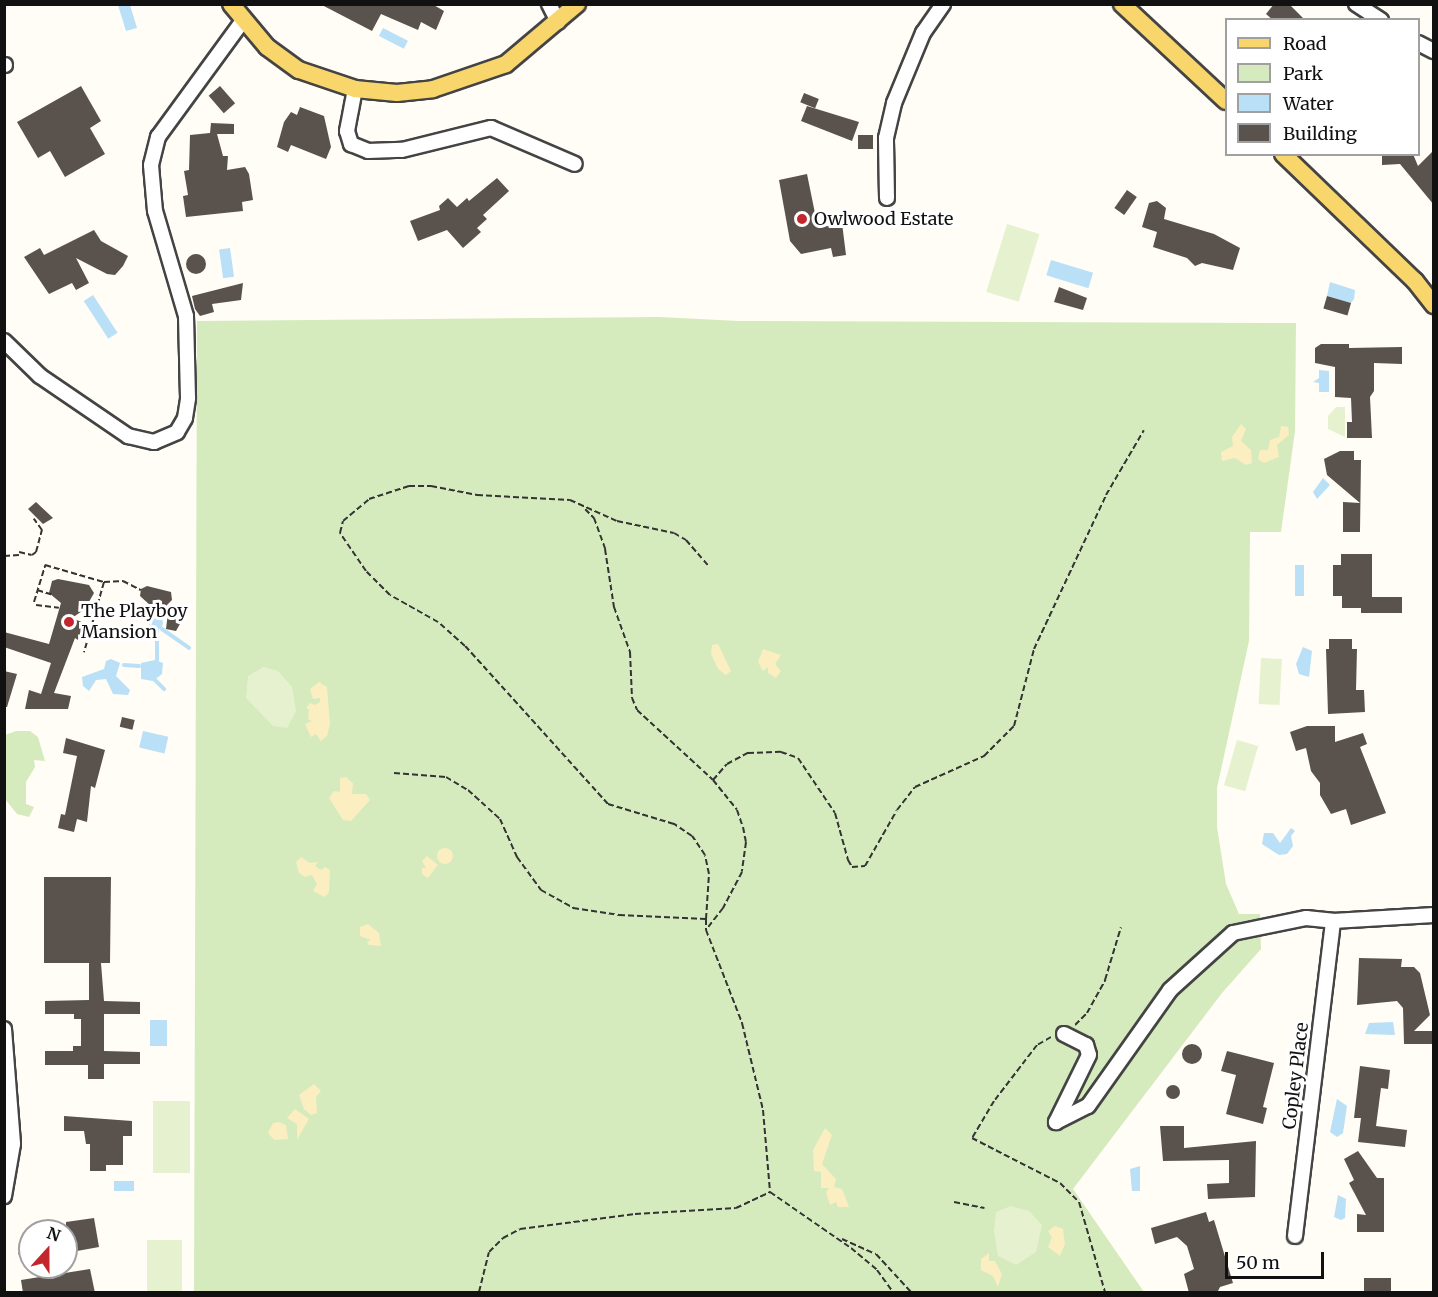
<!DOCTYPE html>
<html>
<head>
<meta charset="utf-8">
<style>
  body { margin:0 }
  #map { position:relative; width:1438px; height:1297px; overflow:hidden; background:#fffdf5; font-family:Merriweather,serif }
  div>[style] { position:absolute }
  .green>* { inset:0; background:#d5ebbd }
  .sand>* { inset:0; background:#fbeec1 }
  .round { border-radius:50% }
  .pitch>* { inset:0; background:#e6f2cf; transform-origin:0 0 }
  .water>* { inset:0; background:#b9e0f7; transform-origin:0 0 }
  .stream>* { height:4px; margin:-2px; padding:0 2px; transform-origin:2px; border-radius:2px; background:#b9e0f7 }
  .building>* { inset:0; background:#5a524d; transform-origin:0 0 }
  .path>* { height:2px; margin-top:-1px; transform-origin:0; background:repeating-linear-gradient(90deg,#333 0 6px,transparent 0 9px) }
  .roads { filter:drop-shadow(2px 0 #444) drop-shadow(-2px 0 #444) drop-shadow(0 2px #444) drop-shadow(0 -2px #444) }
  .minor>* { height:14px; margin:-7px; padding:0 7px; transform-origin:7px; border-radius:7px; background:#fff }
  .major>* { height:16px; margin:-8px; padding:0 8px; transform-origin:8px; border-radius:8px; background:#f9d66b }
  .dots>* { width:16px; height:16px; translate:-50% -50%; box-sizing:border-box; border:3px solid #fff; border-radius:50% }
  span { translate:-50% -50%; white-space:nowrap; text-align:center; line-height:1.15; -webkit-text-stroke:6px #fff; paint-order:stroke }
  .poi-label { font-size:18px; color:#111 }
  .left { translate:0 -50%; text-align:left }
  .street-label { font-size:18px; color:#111 }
  .frame { position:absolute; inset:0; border:6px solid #111; pointer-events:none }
  .legend { position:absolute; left:1225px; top:18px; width:195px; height:138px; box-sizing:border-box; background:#fff; border:2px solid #a0a0a0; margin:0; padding:8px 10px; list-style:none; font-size:18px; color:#111 }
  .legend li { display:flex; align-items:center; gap:12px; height:30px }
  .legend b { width:30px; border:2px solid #a0a0a0 }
  .north { position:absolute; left:18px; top:1219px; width:60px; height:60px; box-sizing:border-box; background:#fff; border:2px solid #a0a0a0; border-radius:50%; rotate:21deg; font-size:16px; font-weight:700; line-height:24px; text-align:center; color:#111 }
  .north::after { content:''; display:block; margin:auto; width:21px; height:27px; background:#c4262e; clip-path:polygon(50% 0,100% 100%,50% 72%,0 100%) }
  .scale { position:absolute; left:1225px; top:1252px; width:99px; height:27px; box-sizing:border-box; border:3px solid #111; border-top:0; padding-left:8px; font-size:18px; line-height:21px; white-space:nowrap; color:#111; -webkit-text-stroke:4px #fff; paint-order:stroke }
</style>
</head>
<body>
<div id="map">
  <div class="green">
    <i style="clip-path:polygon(659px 317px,739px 321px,1296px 323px,1295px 431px,1281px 532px,1250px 532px,1249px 641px,1217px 788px,1217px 827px,1226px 884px,1239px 914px,1260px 914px,1261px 949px,1222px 993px,1073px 1189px,1144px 1292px,194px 1292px,197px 321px)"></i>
    <i style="clip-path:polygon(16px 731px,30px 731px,38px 737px,45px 761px,34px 760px,35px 767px,26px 782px,26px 804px,34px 807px,29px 817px,17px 814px,5px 799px,5px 735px)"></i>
  </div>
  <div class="sand">
    <i style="clip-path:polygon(1241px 424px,1246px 429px,1241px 441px,1251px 450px,1252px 463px,1246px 465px,1235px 458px,1222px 461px,1221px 452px,1233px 446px,1232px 437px)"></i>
    <i style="clip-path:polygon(1281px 426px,1288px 427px,1289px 435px,1277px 445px,1279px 457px,1264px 463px,1258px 459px,1260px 450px,1268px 450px,1270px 440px,1279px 437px)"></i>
    <i style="clip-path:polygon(718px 644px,731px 671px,726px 675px,718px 669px,711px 654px,712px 645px)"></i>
    <i style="clip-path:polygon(763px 649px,781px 655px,775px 664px,781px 671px,776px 678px,768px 673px,768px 667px,763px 671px,758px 662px)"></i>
    <i style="clip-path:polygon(319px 682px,327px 687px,330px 724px,327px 736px,321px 741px,316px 734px,311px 737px,305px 724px,312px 721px,308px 719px,309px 710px,306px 708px,310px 703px,315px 705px,320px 702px,320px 698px,313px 699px,310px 689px)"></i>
    <i style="clip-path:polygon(346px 777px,353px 783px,352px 794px,366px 794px,370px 800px,351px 821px,343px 820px,329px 798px,334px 791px,340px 792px,340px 778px)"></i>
    <i class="round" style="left:437px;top:848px;width:16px;height:16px"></i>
    <i style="clip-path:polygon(427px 856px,438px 865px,428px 878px,422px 874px,422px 868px,426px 868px,422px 861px)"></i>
    <i style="clip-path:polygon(301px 857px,310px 863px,318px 862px,315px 866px,321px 870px,325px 867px,330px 870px,329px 892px,325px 897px,313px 891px,317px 884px,312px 875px,305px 877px,299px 873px,296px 862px)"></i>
    <i style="clip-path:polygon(368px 924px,379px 933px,381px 946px,369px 945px,367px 942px,371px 940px,360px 936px,360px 927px)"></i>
    <i style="clip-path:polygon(314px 1084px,321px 1091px,316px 1097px,317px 1113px,311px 1115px,304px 1109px,299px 1095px)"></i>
    <i style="clip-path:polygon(295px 1109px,309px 1119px,297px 1140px,297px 1124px,287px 1118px)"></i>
    <i style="clip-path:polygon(279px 1122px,286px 1125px,288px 1139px,274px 1140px,268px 1133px,273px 1123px)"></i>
    <i style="clip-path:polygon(825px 1128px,832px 1135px,822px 1164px,836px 1179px,834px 1187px,842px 1189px,849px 1207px,838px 1207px,836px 1202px,830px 1205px,826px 1192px,829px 1188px,821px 1188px,821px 1172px,814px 1171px,813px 1150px)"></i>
    <i style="clip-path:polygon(1055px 1226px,1063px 1229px,1065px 1244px,1060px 1256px,1048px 1247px,1052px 1237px,1048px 1231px)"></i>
    <i style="clip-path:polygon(989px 1253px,989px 1261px,995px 1261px,1002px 1274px,998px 1287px,993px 1276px,981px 1270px,981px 1259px)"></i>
  </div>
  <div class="pitch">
    <i style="left:1007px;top:224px;width:34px;height:71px;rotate:17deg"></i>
    <i style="clip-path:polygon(1336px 407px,1345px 407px,1345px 437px,1328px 429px,1328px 416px)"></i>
    <i style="left:1261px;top:658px;width:21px;height:46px;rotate:3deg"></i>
    <i style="clip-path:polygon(263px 667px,278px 671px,292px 687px,296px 711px,287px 728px,273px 726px,246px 698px,248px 676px)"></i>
    <i style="left:1237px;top:740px;width:22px;height:47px;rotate:16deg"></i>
    <i style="left:153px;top:1101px;width:37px;height:72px"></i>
    <i style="clip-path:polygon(1011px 1206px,1029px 1211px,1042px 1225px,1036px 1252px,1016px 1265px,998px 1256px,994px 1231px,996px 1212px)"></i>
    <i style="left:147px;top:1240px;width:35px;height:52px"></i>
  </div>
  <div class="water">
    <i style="clip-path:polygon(118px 5px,130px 5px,137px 28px,126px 31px)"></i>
    <i style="left:383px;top:28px;width:28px;height:9px;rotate:27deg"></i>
    <i style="left:230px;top:248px;width:29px;height:11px;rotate:82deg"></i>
    <i style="left:1051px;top:260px;width:44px;height:16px;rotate:17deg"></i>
    <i style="clip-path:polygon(1330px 282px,1355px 290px,1354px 299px,1351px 303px,1327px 296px)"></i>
    <i style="left:93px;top:295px;width:45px;height:11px;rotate:57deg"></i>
    <i style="clip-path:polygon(1319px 370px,1329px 371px,1329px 392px,1319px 392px,1319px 383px,1313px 382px,1319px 378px)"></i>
    <i style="clip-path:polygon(1323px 478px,1330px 485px,1317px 499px,1313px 492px)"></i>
    <i style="left:1295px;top:565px;width:9px;height:31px"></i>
    <i class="round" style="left:149px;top:616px;width:14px;height:14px"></i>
    <i style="clip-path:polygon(1303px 647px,1312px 651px,1309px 677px,1299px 674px,1296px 664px)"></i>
    <i style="clip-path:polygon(111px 659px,120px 663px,116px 676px,130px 690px,128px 695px,113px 694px,106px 679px,96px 680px,89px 691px,83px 686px,82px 677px,104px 669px,106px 661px)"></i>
    <i style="clip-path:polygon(155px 660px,163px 663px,162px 674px,153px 681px,141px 679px,141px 663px)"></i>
    <i style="left:143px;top:731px;width:26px;height:17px;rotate:13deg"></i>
    <i style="clip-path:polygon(1291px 828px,1295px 831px,1291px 836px,1293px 846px,1287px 854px,1279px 855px,1262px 844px,1264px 833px,1273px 833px,1280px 843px)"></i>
    <i style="left:150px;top:1020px;width:17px;height:26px"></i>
    <i style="clip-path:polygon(1393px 1022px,1395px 1035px,1365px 1034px,1369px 1023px)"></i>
    <i style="clip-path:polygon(1337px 1099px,1347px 1106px,1343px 1133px,1337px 1137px,1330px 1132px)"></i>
    <i style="clip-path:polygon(1140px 1166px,1140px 1191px,1132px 1191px,1130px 1169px)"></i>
    <i style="left:114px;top:1181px;width:20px;height:10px"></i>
    <i style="clip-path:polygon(1338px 1195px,1346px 1199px,1345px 1218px,1341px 1220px,1334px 1217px)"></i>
  </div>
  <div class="stream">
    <i style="left:162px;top:629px;width:33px;rotate:35deg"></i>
    <i style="left:157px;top:630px;width:30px;rotate:90deg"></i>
    <i style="left:124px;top:665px;width:15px;rotate:4deg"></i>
    <i style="left:155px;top:680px;width:13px;rotate:45deg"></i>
  </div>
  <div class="building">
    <i style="clip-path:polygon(320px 4px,432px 4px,444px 11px,436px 30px,421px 22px,418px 30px,381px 14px,372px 31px)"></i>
    <i style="clip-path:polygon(1274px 4px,1289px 4px,1305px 20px,1273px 20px,1266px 14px)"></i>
    <i style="clip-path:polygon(81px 86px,101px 121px,90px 128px,105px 154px,65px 177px,50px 151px,38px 158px,17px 122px)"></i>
    <i style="left:220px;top:86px;width:23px;height:15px;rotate:49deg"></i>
    <i style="left:804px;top:93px;width:16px;height:10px;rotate:22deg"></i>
    <i style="clip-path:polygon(807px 106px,859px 122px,852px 141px,801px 121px)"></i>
    <i style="clip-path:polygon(300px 107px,324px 116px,331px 147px,326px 159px,291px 145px,288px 152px,277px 147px,284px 122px,291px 112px,297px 115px)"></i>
    <i style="clip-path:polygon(211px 123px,234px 124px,234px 134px,217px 134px,223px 156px,228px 156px,227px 170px,245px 167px,249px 174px,253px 200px,242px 202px,243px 211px,186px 217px,183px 196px,188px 195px,184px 171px,189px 170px,190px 135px,210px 133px)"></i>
    <i style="left:858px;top:135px;width:15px;height:14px"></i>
    <i style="clip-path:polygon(1434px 150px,1434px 205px,1400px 164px,1382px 165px,1382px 154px,1413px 154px,1418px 166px)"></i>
    <i style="clip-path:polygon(807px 174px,818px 228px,842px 223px,846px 255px,833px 257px,831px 248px,801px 254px,790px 241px,779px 180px)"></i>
    <i style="clip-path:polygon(497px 178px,509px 191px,483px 215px,487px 219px,477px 228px,481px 232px,463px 248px,447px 230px,418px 241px,410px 221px,440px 210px,439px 206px,448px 198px,457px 207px,467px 198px,469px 201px)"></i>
    <i style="left:1127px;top:190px;width:12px;height:22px;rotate:35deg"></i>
    <i style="clip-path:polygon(1157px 201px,1166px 208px,1164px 219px,1214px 234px,1240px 248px,1233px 270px,1202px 263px,1195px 266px,1187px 258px,1153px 247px,1157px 232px,1142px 227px,1149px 203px)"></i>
    <i style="clip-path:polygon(94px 230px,101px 241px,128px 256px,123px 266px,115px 275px,107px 274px,76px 258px,89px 283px,76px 290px,72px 283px,49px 294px,24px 257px,40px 248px,44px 255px)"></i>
    <i class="round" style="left:186px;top:254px;width:20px;height:20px"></i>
    <i style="clip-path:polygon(243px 283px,241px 300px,212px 304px,214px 312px,200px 316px,195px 309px,192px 296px)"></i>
    <i style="clip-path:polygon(1059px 287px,1087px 298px,1083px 310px,1054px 302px)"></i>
    <i style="left:1327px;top:296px;width:25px;height:13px;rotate:16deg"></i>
    <i style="clip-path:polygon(1321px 344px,1349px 344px,1349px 348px,1402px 347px,1402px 364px,1374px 363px,1374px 391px,1370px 397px,1372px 438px,1347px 438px,1347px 422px,1352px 422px,1351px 398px,1335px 397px,1335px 367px,1315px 363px,1315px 348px)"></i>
    <i style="clip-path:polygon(1340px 451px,1354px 451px,1354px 460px,1361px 460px,1360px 532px,1343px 532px,1343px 502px,1360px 503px,1327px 475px,1324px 459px)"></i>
    <i style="clip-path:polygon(36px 502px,53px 518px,43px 524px,28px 509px)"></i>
    <i style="clip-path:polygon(1341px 554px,1372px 554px,1372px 597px,1402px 597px,1402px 613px,1361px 613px,1361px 608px,1342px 608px,1342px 596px,1333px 596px,1333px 565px,1341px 565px)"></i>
    <i style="clip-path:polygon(58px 579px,89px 585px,94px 593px,85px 609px,72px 618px,84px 623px,87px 632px,78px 640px,75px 638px,54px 693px,71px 696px,68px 709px,25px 709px,29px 690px,41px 694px,51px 663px,4px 647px,4px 632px,49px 644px,61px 603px,49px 593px,52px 581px)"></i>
    <i style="clip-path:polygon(147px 586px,171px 592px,172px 600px,165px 607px,151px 606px,140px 596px,141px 589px)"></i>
    <i style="clip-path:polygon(168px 613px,181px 622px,176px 631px,166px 629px)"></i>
    <i style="clip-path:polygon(1329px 639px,1352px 639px,1352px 649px,1357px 649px,1356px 690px,1364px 690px,1365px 712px,1328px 714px,1326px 649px,1329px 649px)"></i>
    <i style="clip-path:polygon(4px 671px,17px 674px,7px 707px,4px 707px)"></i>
    <i style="left:122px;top:717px;width:13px;height:10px;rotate:13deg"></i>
    <i style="clip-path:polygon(1307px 726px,1335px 726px,1335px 742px,1363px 733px,1367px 744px,1360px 747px,1386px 813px,1351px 825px,1346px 809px,1331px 814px,1320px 795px,1320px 783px,1311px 771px,1306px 748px,1296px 751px,1290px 732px)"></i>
    <i style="clip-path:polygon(66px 738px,105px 750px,95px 788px,91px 786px,87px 822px,77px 819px,74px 832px,58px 828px,61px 814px,65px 815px,77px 756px,63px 753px)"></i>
    <i style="clip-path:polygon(44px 877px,111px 877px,110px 963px,101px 963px,104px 1001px,140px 1002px,140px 1014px,104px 1014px,104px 1051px,140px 1052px,140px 1064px,104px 1064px,104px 1079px,88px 1079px,88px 1065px,45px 1065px,45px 1051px,73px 1051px,73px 1046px,81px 1046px,81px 1019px,74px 1019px,74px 1014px,45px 1014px,45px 1001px,89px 1000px,89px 963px,44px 963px)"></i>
    <i style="clip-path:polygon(1359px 958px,1402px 959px,1401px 967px,1414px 967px,1420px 973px,1430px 1015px,1414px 1031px,1434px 1031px,1434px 1044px,1404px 1044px,1403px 1008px,1397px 1001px,1357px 1005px)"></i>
    <i class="round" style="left:1182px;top:1044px;width:20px;height:20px"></i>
    <i style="clip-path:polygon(1227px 1051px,1274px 1063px,1263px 1107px,1267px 1108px,1263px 1124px,1226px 1114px,1236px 1075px,1221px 1071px)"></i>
    <i style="clip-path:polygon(1360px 1066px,1390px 1070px,1388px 1089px,1381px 1088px,1376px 1126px,1407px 1130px,1405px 1147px,1358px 1142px,1361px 1118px,1354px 1118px)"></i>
    <i class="round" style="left:1166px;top:1085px;width:14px;height:14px"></i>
    <i style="left:1286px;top:1098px;width:11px;height:18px;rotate:5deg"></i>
    <i style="clip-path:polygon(64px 1116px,132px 1121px,132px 1136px,123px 1136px,123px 1165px,106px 1165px,106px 1171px,90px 1171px,90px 1144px,86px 1144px,84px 1131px,64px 1131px)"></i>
    <i style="clip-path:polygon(1160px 1126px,1184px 1126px,1184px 1148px,1256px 1141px,1255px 1197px,1208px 1199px,1207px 1184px,1229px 1183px,1229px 1160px,1163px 1161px)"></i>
    <i style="clip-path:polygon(1358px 1151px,1377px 1178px,1384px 1178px,1384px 1232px,1357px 1232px,1357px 1214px,1366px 1215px,1349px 1183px,1354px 1180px,1344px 1159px)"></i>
    <i style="clip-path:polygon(1206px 1212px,1209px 1222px,1214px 1220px,1233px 1283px,1220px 1287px,1217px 1293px,1189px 1293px,1184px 1274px,1194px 1269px,1187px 1246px,1177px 1237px,1155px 1244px,1151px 1228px)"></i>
    <i style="clip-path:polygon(94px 1218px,99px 1247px,66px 1253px,66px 1222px)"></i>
    <i style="clip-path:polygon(30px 1229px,30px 1260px,18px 1254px)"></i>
    <i style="clip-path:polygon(90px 1269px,95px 1293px,23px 1293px,21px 1280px)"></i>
    <i style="left:1364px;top:1278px;width:27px;height:15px"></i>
  </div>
  <div class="path">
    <i style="left:585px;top:509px;width:13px;rotate:45deg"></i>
    <i style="left:594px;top:518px;width:33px;rotate:70deg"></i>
    <i style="left:605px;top:549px;width:59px;rotate:81.2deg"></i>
    <i style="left:614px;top:607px;width:48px;rotate:70.4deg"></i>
    <i style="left:630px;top:652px;width:46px;rotate:87.5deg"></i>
    <i style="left:632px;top:698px;width:13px;rotate:67deg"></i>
    <i style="left:637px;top:710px;width:103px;rotate:42.6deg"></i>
    <i style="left:713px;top:780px;width:38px;rotate:51deg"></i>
    <i style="left:737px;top:810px;width:18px;rotate:71deg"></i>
    <i style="left:743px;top:827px;width:15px;rotate:79deg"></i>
    <i style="left:746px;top:842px;width:30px;rotate:98deg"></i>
    <i style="left:742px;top:872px;width:41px;rotate:117.8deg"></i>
    <i style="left:723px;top:908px;width:28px;rotate:128deg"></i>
    <i style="left:19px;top:552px;width:13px;rotate:13deg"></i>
    <i style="left:32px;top:555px;width:5px;rotate:-37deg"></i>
    <i style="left:36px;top:552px;width:23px;rotate:-75deg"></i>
    <i style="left:42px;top:530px;width:14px;rotate:-126deg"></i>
    <i style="left:4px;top:556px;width:15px;rotate:-4deg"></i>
    <i style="left:104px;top:582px;width:19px;rotate:-3deg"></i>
    <i style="left:123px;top:581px;width:20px;rotate:27deg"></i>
    <i style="left:37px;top:590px;width:17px;rotate:17deg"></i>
    <i style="left:34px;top:602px;width:39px;rotate:-73deg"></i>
    <i style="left:45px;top:565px;width:61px;rotate:16.1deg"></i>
    <i style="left:104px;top:582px;width:73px;rotate:105.9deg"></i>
    <i style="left:36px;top:605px;width:23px;rotate:7deg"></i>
    <i style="left:86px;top:606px;width:11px;rotate:15deg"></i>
    <i style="left:394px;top:773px;width:52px;rotate:4.4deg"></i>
    <i style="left:446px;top:777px;width:26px;rotate:31deg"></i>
    <i style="left:468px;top:790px;width:43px;rotate:42.2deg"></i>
    <i style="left:500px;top:819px;width:42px;rotate:65.9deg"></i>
    <i style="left:517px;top:857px;width:41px;rotate:54deg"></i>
    <i style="left:541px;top:890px;width:37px;rotate:29deg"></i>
    <i style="left:573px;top:908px;width:47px;rotate:8.7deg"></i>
    <i style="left:619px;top:915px;width:87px;rotate:2.6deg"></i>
    <i style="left:706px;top:919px;width:11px;rotate:90deg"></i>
    <i style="left:706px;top:930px;width:100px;rotate:68.8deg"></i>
    <i style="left:742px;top:1023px;width:89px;rotate:76.4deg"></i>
    <i style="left:763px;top:1110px;width:82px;rotate:85.1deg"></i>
    <i style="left:770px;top:1192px;width:98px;rotate:34.7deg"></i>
    <i style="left:851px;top:1248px;width:34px;rotate:40deg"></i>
    <i style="left:877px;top:1270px;width:27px;rotate:54deg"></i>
    <i style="left:713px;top:780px;width:21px;rotate:-49deg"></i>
    <i style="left:727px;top:764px;width:24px;rotate:-28deg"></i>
    <i style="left:748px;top:753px;width:33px;rotate:-2deg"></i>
    <i style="left:781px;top:752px;width:18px;rotate:19deg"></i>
    <i style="left:798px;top:758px;width:66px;rotate:56.1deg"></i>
    <i style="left:835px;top:813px;width:49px;rotate:74.5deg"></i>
    <i style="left:848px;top:860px;width:8px;rotate:60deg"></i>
    <i style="left:852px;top:867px;width:13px;rotate:-4deg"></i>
    <i style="left:865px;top:866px;width:64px;rotate:-60.3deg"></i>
    <i style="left:897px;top:810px;width:29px;rotate:-52deg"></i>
    <i style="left:915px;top:787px;width:76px;rotate:-24.2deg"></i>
    <i style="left:984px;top:756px;width:42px;rotate:-45deg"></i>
    <i style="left:1014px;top:726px;width:80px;rotate:-75.4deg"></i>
    <i style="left:1034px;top:649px;width:170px;rotate:-64.9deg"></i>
    <i style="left:1106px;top:495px;width:75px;rotate:-59.7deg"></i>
    <i style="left:706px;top:919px;width:45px;rotate:-86.2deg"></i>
    <i style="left:709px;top:874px;width:19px;rotate:-102deg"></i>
    <i style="left:705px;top:855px;width:23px;rotate:-124deg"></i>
    <i style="left:692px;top:836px;width:22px;rotate:-146deg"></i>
    <i style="left:674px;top:824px;width:69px;rotate:-163.1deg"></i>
    <i style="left:608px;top:804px;width:213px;rotate:-132.1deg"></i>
    <i style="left:465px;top:646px;width:36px;rotate:-138deg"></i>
    <i style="left:438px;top:622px;width:55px;rotate:-150.6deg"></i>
    <i style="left:390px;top:595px;width:34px;rotate:-135deg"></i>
    <i style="left:366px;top:571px;width:46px;rotate:-124.4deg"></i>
    <i style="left:340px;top:533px;width:12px;rotate:-76deg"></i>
    <i style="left:343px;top:521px;width:34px;rotate:-40deg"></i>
    <i style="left:369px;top:499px;width:42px;rotate:-18deg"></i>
    <i style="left:409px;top:486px;width:22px"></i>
    <i style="left:431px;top:486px;width:47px;rotate:11.1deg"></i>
    <i style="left:477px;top:495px;width:93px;rotate:3.1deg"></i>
    <i style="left:570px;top:500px;width:51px;rotate:24.1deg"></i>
    <i style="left:617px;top:521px;width:58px;rotate:11.9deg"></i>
    <i style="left:674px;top:533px;width:14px;rotate:30deg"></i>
    <i style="left:686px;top:540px;width:35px;rotate:49deg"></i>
    <i style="left:1075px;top:1025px;width:17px;rotate:-45deg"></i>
    <i style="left:1087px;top:1013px;width:38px;rotate:-61deg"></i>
    <i style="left:1105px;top:980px;width:55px;rotate:-73.2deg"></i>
    <i style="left:1051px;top:1037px;width:16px;rotate:150deg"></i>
    <i style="left:1037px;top:1045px;width:71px;rotate:127.5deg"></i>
    <i style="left:994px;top:1101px;width:43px;rotate:120.7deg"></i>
    <i style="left:972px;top:1138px;width:99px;rotate:27.1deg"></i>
    <i style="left:1060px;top:1183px;width:27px;rotate:45deg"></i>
    <i style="left:1079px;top:1202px;width:94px;rotate:73.9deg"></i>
    <i style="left:954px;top:1202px;width:31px;rotate:11deg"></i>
    <i style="left:842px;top:1239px;width:37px;rotate:24deg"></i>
    <i style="left:876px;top:1254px;width:52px;rotate:47.4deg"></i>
    <i style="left:479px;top:1292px;width:41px;rotate:-76deg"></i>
    <i style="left:489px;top:1252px;width:20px;rotate:-45deg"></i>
    <i style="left:503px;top:1238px;width:19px;rotate:-28deg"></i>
    <i style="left:520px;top:1229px;width:116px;rotate:-7.4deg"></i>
    <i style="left:635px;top:1214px;width:101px;rotate:-3.4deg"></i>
    <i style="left:736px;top:1208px;width:38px;rotate:-25deg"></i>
  </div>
  <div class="roads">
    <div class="minor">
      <i style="left:549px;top:4px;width:20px;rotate:63deg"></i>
      <i style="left:1356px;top:4px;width:30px;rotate:33deg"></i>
      <i style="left:1418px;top:43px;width:18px;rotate:27deg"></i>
      <i style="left:4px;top:65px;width:1px"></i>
      <i style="left:355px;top:89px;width:43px;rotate:100.8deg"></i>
      <i style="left:347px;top:131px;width:14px;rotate:73deg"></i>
      <i style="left:351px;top:144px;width:18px;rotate:22deg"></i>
      <i style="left:368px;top:151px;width:34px;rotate:-2deg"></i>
      <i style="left:402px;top:150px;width:92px;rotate:-13.9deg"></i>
      <i style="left:491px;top:128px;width:91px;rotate:23.2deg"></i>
      <i style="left:887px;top:198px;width:60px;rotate:-91deg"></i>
      <i style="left:886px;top:138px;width:36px;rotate:-77deg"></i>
      <i style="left:894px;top:103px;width:76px;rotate:-67.5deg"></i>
      <i style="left:923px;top:33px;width:35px;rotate:-55deg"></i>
      <i style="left:4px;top:341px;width:50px;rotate:44.2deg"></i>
      <i style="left:40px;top:376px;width:107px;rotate:34.3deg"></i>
      <i style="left:128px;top:436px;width:27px;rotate:13deg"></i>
      <i style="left:154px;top:442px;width:25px;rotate:-23deg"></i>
      <i style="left:177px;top:432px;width:16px;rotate:-60deg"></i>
      <i style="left:185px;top:418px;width:20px;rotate:-81deg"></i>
      <i style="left:188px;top:398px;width:82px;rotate:-91.4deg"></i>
      <i style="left:186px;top:316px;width:109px;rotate:-106.4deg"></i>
      <i style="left:155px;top:211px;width:46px;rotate:-95deg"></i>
      <i style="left:151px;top:165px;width:29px;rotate:-76deg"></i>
      <i style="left:158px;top:137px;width:142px;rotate:-53.9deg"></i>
      <i style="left:4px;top:1029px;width:115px;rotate:85.5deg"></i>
      <i style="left:13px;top:1144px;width:53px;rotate:99.8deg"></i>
      <i style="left:1064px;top:1034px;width:25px;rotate:27deg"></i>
      <i style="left:1086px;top:1045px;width:10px;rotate:73deg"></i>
      <i style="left:1089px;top:1055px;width:75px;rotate:116.2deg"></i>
      <i style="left:1056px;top:1122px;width:36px;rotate:-27deg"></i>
      <i style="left:1088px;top:1106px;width:142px;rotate:-54.7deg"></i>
      <i style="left:1170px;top:990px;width:85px;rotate:-42.1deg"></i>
      <i style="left:1233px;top:933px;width:75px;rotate:-11.6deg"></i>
      <i style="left:1306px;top:918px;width:27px;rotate:6deg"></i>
      <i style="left:1333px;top:921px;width:101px;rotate:-3.4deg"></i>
      <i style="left:1295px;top:1236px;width:317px;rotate:-83.1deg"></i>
    </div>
    <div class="major">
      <i style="left:231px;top:4px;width:56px;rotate:50.1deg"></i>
      <i style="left:267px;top:47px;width:39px;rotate:36deg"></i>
      <i style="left:299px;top:70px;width:59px;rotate:18.7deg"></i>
      <i style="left:355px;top:89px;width:42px;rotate:5.4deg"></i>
      <i style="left:397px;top:93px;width:36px;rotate:-6deg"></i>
      <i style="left:433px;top:89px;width:77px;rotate:-18.9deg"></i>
      <i style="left:506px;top:64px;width:93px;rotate:-40.2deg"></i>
      <i style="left:1122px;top:4px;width:142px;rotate:43deg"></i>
      <i style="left:1283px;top:154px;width:183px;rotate:43.9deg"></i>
      <i style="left:1415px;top:281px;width:31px;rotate:52deg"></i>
    </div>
  </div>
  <div class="dots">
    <i style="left:802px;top:219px;background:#c4262e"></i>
    <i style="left:69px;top:622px;background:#c4262e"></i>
  </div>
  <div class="poi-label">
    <span class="left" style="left:814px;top:219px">Owlwood Estate</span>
    <span class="left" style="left:81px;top:622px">The Playboy<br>Mansion</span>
  </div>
  <div class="street-label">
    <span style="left:1296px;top:1076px;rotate:-83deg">Copley Place</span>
  </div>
  <div class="frame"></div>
  <ul class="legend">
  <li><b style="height:8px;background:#f9d66b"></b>Road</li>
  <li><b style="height:16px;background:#d5ebbd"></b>Park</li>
  <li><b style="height:16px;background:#b9e0f7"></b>Water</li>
  <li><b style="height:16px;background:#5a524d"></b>Building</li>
  </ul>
  <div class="north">N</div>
  <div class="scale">50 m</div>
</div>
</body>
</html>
